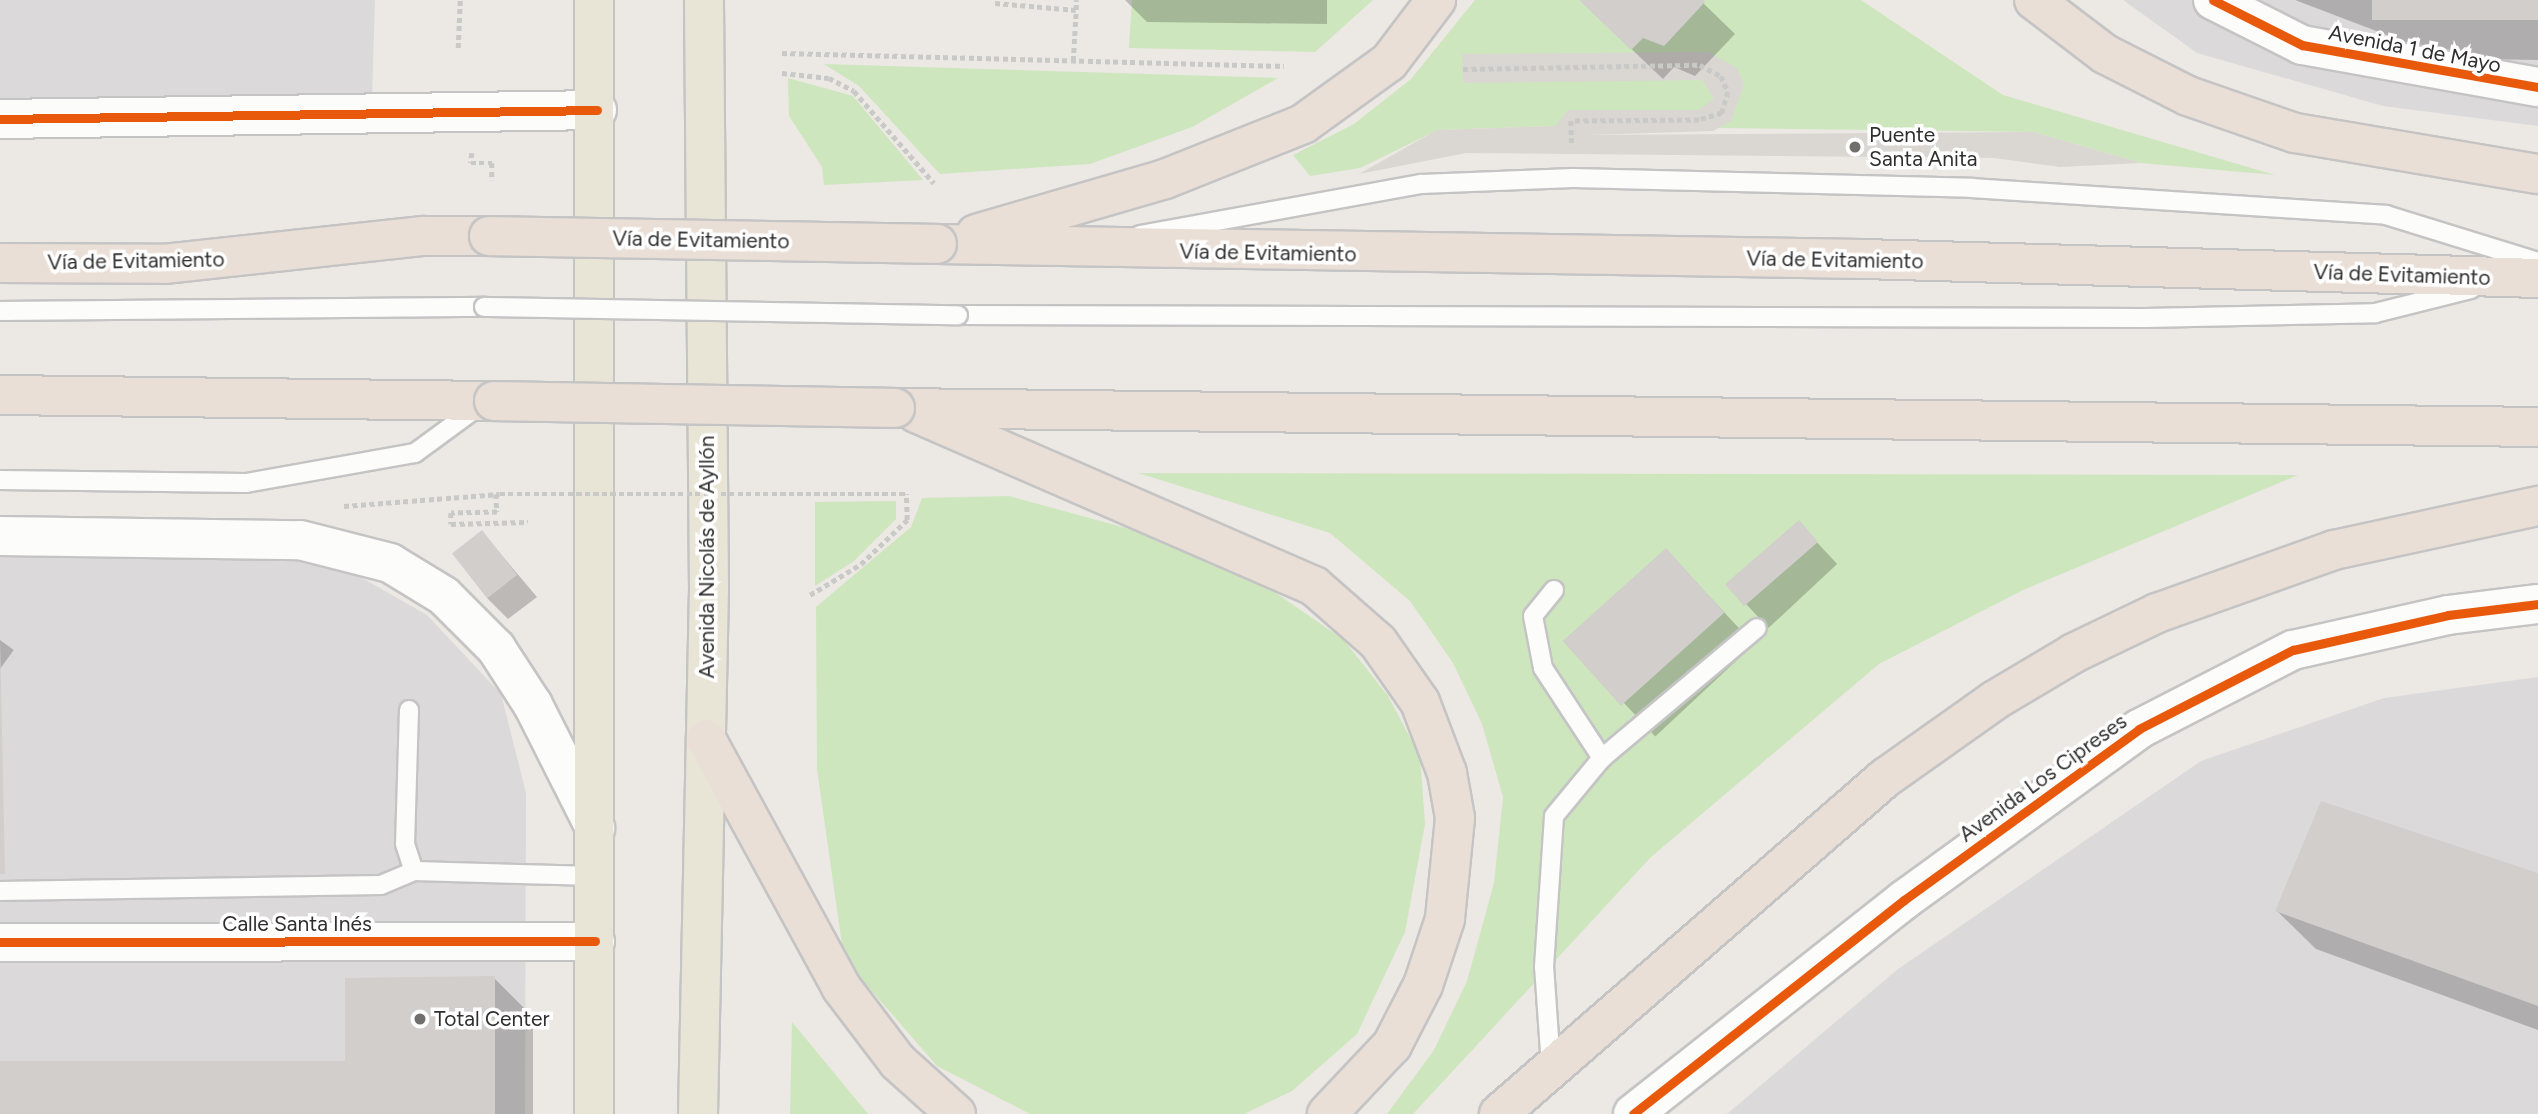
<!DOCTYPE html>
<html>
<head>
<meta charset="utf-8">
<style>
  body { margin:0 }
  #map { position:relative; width:2538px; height:1114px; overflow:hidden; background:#ece8e4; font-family:Figtree,sans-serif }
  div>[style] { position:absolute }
  .industrial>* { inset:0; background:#dcd9db }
  .green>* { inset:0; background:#cee6be }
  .plaza>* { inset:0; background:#dad6d2 }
  .shadow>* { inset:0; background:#0003; transform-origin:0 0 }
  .building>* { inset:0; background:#d1cecb; transform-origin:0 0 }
  .path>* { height:4.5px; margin-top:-2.25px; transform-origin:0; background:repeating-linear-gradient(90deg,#c9c9c8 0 5px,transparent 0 8.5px) }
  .roads { filter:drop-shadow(2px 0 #c5c4c5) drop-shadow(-2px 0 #c5c4c5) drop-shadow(0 2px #c5c4c5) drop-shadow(0 -2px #c5c4c5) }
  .service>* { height:18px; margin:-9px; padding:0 9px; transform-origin:9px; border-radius:9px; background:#fcfcfb }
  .minor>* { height:37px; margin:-18.5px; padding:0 18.5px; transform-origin:18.5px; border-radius:18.5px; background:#fcfcfb }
  .tertiary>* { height:38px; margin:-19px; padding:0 19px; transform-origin:19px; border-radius:19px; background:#fcfcfb }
  .secondary>* { height:38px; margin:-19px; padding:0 19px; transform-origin:19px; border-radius:19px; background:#fcfcfb }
  .primary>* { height:38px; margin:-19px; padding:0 19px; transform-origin:19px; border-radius:19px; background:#e8e4d6 }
  .motorway>* { height:38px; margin:-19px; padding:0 19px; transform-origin:19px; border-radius:19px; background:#eadfd6 }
  .path-bridge>* { height:4.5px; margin-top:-2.25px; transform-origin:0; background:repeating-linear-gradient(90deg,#c9c9c8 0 5px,transparent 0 8.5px) }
  .bridges { filter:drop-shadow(2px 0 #c5c4c5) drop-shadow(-2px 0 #c5c4c5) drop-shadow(0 2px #c5c4c5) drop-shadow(0 -2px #c5c4c5) }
  .service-bridge>* { height:18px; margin:-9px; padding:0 9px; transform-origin:9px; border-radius:9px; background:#fcfcfb }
  .motorway-bridge>* { height:38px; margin:-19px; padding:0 19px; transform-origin:19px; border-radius:19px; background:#eadfd6 }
  .cycleway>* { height:9px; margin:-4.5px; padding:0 4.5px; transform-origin:4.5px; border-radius:4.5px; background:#e8590c }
  .dots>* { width:19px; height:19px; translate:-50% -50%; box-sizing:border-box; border:4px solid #fff; border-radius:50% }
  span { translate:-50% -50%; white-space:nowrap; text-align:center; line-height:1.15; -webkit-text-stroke:7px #fff; paint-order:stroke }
  .street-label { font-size:21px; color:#2e2e2e }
  .poi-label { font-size:21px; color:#2e2e2e }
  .left { translate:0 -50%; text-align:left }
</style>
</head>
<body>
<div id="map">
  <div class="industrial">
    <i style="clip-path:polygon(0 0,375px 0,372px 98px,0 131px)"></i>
    <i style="clip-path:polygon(2123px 0,2538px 0,2538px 126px,2383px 106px,2197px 53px)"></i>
    <i style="clip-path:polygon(0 557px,334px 562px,427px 615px,501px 694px,526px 793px,525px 1114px,0 1114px)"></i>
    <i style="clip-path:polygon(2538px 677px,2538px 1114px,1727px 1114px,1898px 969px,2201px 761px,2384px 698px)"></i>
  </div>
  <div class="green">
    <i style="clip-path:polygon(1132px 0,1373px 0,1315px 52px,1129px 48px)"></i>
    <i style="clip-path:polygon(1475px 0,1861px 0,2003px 95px,2275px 175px,2141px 163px,2033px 132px,1556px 126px,1438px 130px,1360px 168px,1310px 176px,1293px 155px,1354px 124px,1411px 79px)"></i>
    <i style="clip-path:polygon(824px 64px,1278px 78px,1192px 127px,1090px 164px,940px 174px,859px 86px)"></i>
    <i style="clip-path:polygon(788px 78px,853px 96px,923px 180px,824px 185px,822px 167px,789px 116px)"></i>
    <i style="clip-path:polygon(1138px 473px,2298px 475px,2023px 590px,1879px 664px,1651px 857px,1413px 1114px,1387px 1114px,1434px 1050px,1467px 981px,1494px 883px,1503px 797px,1482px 724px,1453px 663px,1410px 601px,1330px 533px)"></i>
    <i style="clip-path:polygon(1009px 496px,1159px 537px,1273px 591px,1344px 640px,1388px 696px,1420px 756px,1425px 824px,1405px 932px,1357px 1034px,1292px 1091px,1244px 1114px,1030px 1114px,937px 1066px,844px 959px,817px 769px,816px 607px,911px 527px,922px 498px)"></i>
    <i style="clip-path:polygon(896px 501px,896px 519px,854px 561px,815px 586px,815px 502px)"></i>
    <i style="clip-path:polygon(792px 1022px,868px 1114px,790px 1114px)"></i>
  </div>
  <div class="plaza">
    <i style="clip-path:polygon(1708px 52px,1737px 68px,1744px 85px,1731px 121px,1713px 131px,1589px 135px,2033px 132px,2141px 163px,2060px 167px,1994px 158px,1466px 153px,1359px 174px,1437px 130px,1555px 126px,1568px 110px,1699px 110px,1714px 98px,1702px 80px,1463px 83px,1462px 54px)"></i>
  </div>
  <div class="shadow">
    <i style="clip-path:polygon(1125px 0,1327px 0,1327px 24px,1147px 22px)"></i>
    <i style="clip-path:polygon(1580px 0,1700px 0,1735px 34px,1695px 76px,1674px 67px,1663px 79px)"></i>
    <i style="clip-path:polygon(2295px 0,2538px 0,2538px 60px,2412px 58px,2392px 37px)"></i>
    <i style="left:1799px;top:523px;width:56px;height:94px;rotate:47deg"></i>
    <i style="clip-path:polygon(482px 532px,537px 597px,508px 619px,487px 598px)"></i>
    <i style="left:1666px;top:550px;width:129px;height:135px;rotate:47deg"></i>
    <i style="left:0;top:640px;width:17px;height:244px;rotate:36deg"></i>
    <i style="clip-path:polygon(2538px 875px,2538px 1030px,2316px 949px,2277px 911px)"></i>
    <i style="clip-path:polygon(494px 978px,533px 1017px,533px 1114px,0 1114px,0 1063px,347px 1063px)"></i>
  </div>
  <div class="building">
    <i style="clip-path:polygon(1579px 0,1703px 0,1705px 2px,1664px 46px,1643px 38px,1631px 50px)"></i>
    <i style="left:2372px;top:0;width:166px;height:20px"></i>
    <i style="left:1799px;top:520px;width:29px;height:98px;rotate:49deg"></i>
    <i style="left:482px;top:530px;width:57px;height:38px;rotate:52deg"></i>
    <i style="left:1666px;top:548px;width:87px;height:139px;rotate:48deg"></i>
    <i style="clip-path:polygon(0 638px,5px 874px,0 874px)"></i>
    <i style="clip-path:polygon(2321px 801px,2538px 873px,2538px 1006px,2275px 911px)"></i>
    <i style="clip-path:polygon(495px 976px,495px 1114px,0 1114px,0 1061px,345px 1061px,345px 978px)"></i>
  </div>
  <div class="path">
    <i style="left:995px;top:3px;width:81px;rotate:4.9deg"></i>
    <i style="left:1076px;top:10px;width:10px;rotate:-90deg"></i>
    <i style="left:458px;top:48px;width:48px;rotate:-87.6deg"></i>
    <i style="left:782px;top:53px;width:502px;rotate:1.48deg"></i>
    <i style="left:1073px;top:61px;width:51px;rotate:-86.6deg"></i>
    <i style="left:1463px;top:69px;width:237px;rotate:-1deg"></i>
    <i style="left:1700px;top:65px;width:24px;rotate:28deg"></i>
    <i style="left:1721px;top:76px;width:17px;rotate:66deg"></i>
    <i style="left:1728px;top:92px;width:22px;rotate:106deg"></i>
    <i style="left:1722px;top:113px;width:24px;rotate:163deg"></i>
    <i style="left:1699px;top:120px;width:128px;rotate:179.6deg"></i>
    <i style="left:1571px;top:121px;width:26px;rotate:88deg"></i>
    <i style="left:782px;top:73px;width:47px;rotate:6.1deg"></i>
    <i style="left:829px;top:78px;width:28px;rotate:27deg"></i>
    <i style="left:854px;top:91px;width:122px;rotate:49deg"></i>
    <i style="left:472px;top:153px;width:10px;rotate:96deg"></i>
    <i style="left:471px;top:163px;width:21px"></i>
    <i style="left:492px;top:163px;width:17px;rotate:90deg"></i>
    <i style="left:496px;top:494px;width:18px;rotate:87deg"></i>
    <i style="left:497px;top:512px;width:46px;rotate:178.8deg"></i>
    <i style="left:451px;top:513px;width:11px;rotate:90deg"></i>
    <i style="left:451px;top:524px;width:77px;rotate:-1.5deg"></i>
    <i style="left:344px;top:506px;width:156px;rotate:-4.4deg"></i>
    <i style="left:810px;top:595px;width:60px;rotate:-31.3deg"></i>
    <i style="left:861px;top:564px;width:64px;rotate:-43.7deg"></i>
    <i style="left:907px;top:520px;width:26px;rotate:-92deg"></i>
  </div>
  <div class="roads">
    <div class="service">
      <i style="left:1140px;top:235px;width:286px;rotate:-10.3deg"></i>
      <i style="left:1421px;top:184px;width:152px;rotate:-2.3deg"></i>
      <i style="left:1573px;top:178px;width:399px;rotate:1.4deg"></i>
      <i style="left:1972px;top:188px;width:415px;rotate:3.7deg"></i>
      <i style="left:2386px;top:215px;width:159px;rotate:17.2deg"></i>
      <i style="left:0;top:311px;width:484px;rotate:-0.5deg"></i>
      <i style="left:958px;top:315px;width:1187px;rotate:0.14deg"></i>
      <i style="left:2145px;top:318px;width:230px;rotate:-1.2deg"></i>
      <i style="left:2375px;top:313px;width:99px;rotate:-14deg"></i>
      <i style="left:0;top:480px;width:246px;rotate:0.7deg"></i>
      <i style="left:246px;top:483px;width:172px;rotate:-10.1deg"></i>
      <i style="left:415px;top:453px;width:79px;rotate:-36.3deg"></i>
      <i style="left:1554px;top:590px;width:33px;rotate:129deg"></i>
      <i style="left:1533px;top:616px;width:53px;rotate:79.1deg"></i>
      <i style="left:1543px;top:668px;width:108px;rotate:56.8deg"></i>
      <i style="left:409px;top:710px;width:134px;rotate:91.7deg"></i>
      <i style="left:405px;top:844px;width:28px;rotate:72deg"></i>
      <i style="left:414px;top:871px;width:181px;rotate:1.6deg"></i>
      <i style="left:0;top:891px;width:381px;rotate:-0.9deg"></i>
      <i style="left:381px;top:885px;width:36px;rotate:-23deg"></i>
      <i style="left:1551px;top:1066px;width:99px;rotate:-94deg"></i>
      <i style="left:1544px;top:967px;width:151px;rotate:-86.2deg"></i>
      <i style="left:1554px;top:816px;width:75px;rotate:-50.4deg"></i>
      <i style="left:1602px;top:758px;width:202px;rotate:-40deg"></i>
    </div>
    <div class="minor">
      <i style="left:0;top:942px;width:595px;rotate:-0.1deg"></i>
    </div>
    <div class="tertiary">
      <i style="left:2213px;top:0;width:100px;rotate:26.8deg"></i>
      <i style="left:2302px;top:45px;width:240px;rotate:10.1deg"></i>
      <i style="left:0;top:119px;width:597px;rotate:-0.86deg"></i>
      <i style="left:1633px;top:1114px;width:345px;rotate:-38.3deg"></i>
      <i style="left:1904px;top:900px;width:291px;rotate:-36deg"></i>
      <i style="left:2139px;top:729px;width:173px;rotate:-27.2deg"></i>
      <i style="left:2293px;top:650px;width:159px;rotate:-12.7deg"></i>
      <i style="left:2448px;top:615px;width:91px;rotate:-7deg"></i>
    </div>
    <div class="secondary">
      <i style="left:0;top:536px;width:300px;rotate:0.8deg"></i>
      <i style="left:300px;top:540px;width:93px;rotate:14.3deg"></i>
      <i style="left:390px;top:563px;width:63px;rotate:31.4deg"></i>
      <i style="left:444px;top:596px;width:74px;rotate:45deg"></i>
      <i style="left:496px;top:648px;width:68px;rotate:57deg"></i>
      <i style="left:533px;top:705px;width:138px;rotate:63.2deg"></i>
    </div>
    <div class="primary">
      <i style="left:594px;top:0;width:1114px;rotate:90deg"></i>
      <i style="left:698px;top:1114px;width:525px;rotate:-88.8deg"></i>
      <i style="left:709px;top:589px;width:589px;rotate:-90.49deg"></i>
    </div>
    <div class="motorway">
      <i style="left:2034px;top:0;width:89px;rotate:37.3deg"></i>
      <i style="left:2105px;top:54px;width:93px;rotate:26.8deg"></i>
      <i style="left:2188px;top:96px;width:113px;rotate:19.1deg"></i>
      <i style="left:2295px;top:133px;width:246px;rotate:9.6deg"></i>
      <i style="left:976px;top:234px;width:197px;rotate:-16.2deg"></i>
      <i style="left:1165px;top:179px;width:149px;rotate:-21.7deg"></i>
      <i style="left:1303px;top:124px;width:106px;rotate:-35.8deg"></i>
      <i style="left:1389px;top:62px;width:78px;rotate:-52.8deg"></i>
      <i style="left:937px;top:244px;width:926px;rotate:0.93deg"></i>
      <i style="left:1863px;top:259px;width:675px;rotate:1.61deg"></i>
      <i style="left:0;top:263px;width:164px;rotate:0.3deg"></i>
      <i style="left:164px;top:264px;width:261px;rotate:-6.2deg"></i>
      <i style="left:423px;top:236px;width:66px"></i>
      <i style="left:0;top:395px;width:494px;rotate:0.7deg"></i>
      <i style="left:895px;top:408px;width:1643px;rotate:0.66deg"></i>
      <i style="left:916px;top:413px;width:434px;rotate:23.5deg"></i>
      <i style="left:1314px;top:586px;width:85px;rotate:41.2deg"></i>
      <i style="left:1378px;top:642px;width:73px;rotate:55deg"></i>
      <i style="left:1420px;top:702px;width:76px;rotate:69.2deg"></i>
      <i style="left:1447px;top:773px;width:46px;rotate:79.9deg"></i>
      <i style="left:1455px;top:818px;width:101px;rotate:95.7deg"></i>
      <i style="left:1445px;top:919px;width:70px;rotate:108.4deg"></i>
      <i style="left:1423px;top:985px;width:68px;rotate:117.3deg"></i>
      <i style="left:1392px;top:1045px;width:95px;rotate:133.3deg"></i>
      <i style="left:706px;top:739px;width:282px;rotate:61.4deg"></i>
      <i style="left:841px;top:987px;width:94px;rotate:52.8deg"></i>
      <i style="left:898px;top:1062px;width:78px;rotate:41.9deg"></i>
      <i style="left:1499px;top:1114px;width:512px;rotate:-41.04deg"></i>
      <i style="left:1885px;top:778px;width:135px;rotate:-35.3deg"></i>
      <i style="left:1995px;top:700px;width:92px;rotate:-30.7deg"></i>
      <i style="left:2074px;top:653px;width:92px;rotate:-25.7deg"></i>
      <i style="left:2157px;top:613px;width:188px;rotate:-19.6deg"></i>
      <i style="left:2334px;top:550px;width:209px;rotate:-12.2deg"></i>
    </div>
  </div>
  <div class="path-bridge">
    <i style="left:500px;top:494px;width:406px"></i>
  </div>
  <div class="bridges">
    <div class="service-bridge">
      <i style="left:484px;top:307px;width:474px;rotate:1deg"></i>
    </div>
    <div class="motorway-bridge">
      <i style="left:489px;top:236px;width:448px;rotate:1deg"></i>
      <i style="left:494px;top:401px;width:401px;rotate:1deg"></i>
    </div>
  </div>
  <div class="cycleway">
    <i style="left:2213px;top:0;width:100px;rotate:26.8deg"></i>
    <i style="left:2302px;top:45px;width:240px;rotate:10.1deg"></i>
    <i style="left:0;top:119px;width:597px;rotate:-0.86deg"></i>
    <i style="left:0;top:942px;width:595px;rotate:-0.1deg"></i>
    <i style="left:1633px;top:1114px;width:345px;rotate:-38.3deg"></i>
    <i style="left:1904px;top:900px;width:291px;rotate:-36deg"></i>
    <i style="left:2139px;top:729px;width:173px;rotate:-27.2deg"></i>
    <i style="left:2293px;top:650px;width:159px;rotate:-12.7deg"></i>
    <i style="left:2448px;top:615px;width:91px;rotate:-7deg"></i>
  </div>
  <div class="dots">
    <i style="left:1855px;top:147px;background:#706f6e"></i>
    <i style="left:420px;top:1019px;background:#706f6e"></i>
  </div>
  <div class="street-label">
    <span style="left:2415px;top:49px;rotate:11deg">Avenida 1 de Mayo</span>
    <span style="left:701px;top:240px;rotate:1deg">Vía de Evitamiento</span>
    <span style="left:1268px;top:253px;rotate:1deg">Vía de Evitamiento</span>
    <span style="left:1835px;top:260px;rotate:1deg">Vía de Evitamiento</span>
    <span style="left:136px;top:261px;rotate:-1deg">Vía de Evitamiento</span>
    <span style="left:2402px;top:275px;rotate:2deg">Vía de Evitamiento</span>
    <span style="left:707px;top:557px;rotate:-90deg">Avenida Nicolás de Ayllón</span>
    <span style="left:2043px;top:778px;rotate:-36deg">Avenida Los Cipreses</span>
    <span style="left:297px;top:924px">Calle Santa Inés</span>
  </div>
  <div class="poi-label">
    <span class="left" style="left:1869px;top:147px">Puente<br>Santa Anita</span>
    <span class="left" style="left:434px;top:1019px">Total Center</span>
  </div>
</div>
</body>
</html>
